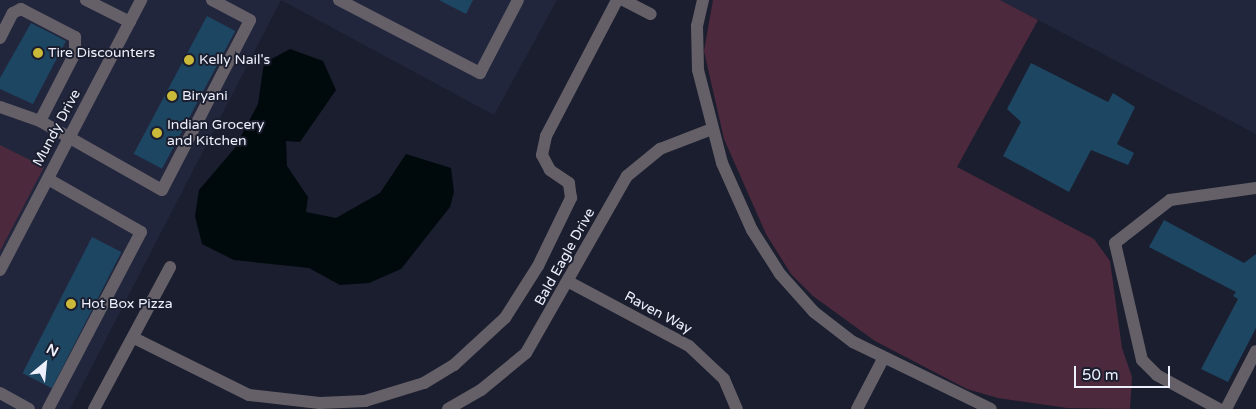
<!DOCTYPE html>
<html>
<head>
<meta charset="utf-8">
<style>
  body { margin:0 }
  #map { position:relative; width:1256px; height:409px; overflow:hidden; background:#1b1e2e; font-family:"Varela Round",sans-serif }
  div>[style] { position:absolute }
  .built>* { inset:0; background:#22263d }
  .green>* { inset:0; background:#4d293d }
  .water>* { inset:0; background:#000a0d }
  .building>* { inset:0; background:#1d4662; transform-origin:0 0 }
  .minor>* { height:12px; margin:-6px; padding:0 6px; transform-origin:6px; border-radius:6px; background:#656068 }
  .dots>* { width:14px; height:14px; translate:-50% -50%; box-sizing:border-box; border:2px solid #1b1e2e; border-radius:50% }
  span { translate:-50% -50%; white-space:nowrap; text-align:center; line-height:1.15; -webkit-text-stroke:4px #1b1e2e; paint-order:stroke }
  .poi-label { font-size:14px; color:#eef1fd }
  .left { translate:0 -50%; text-align:left }
  .street-label { font-size:14px; color:#eef1fd }
  .north { position:absolute; left:20px; top:339px; width:50px; height:50px; -webkit-text-stroke:4px #1b1e2e; paint-order:stroke; rotate:28deg; font-size:14px; font-weight:700; line-height:20px; text-align:center; color:#eef1fd }
  .north::after { content:''; display:block; margin:auto; width:18px; height:22px; background:#eef1fd; clip-path:polygon(50% 0,100% 100%,50% 72%,0 100%) }
  .scale { position:absolute; left:1074px; top:366px; width:96px; height:22px; box-sizing:border-box; border:2px solid #eef1fd; border-top:0; padding-left:6px; font-size:15px; line-height:18px; white-space:nowrap; color:#eef1fd; -webkit-text-stroke:4px #1b1e2e; paint-order:stroke }
</style>
</head>
<body>
<div id="map">
  <div class="built">
    <i style="clip-path:polygon(0 0,557px 0,494px 115px,281px 0,70px 409px,0 409px)"></i>
    <i style="clip-path:polygon(1000px 0,1256px 0,1256px 134px,1038px 20px)"></i>
  </div>
  <div class="green">
    <i style="clip-path:polygon(713px 0,1000px 0,1038px 20px,957px 167px,1094px 239px,1110px 261px,1122px 348px,1132px 377px,1130px 409px,1067px 408px,998px 398px,967px 389px,875px 341px,813px 296px,791px 274px,766px 234px,724px 139px,704px 51px)"></i>
    <i style="clip-path:polygon(0 145px,44px 167px,0 251px)"></i>
  </div>
  <div class="water">
    <i style="clip-path:polygon(290px 49px,323px 61px,336px 90px,300px 142px,286px 141px,287px 166px,308px 197px,306px 212px,336px 218px,380px 193px,406px 154px,451px 168px,454px 192px,450px 207px,401px 269px,369px 283px,340px 285px,309px 268px,234px 260px,202px 244px,195px 216px,199px 190px,234px 149px,258px 104px,264px 63px)"></i>
  </div>
  <div class="building">
    <i style="clip-path:polygon(439px 0,473px 0,466px 14px)"></i>
    <i style="left:207px;top:16px;width:32px;height:156px;rotate:28deg"></i>
    <i style="clip-path:polygon(31px 23px,66px 41px,33px 104px,0 89px,0 78px)"></i>
    <i style="clip-path:polygon(1031px 63px,1108px 102px,1113px 93px,1135px 107px,1117px 144px,1134px 153px,1128px 165px,1091px 150px,1069px 192px,1003px 156px,1021px 122px,1007px 109px)"></i>
    <i style="clip-path:polygon(1164px 220px,1244px 263px,1256px 254px,1256px 328px,1228px 382px,1201px 369px,1238px 299px,1233px 296px,1236px 292px,1149px 247px)"></i>
    <i style="left:92px;top:237px;width:33px;height:153px;rotate:27deg"></i>
  </div>
  <div class="minor">
    <i style="left:86px;top:0;width:49px;rotate:26.6deg"></i>
    <i style="left:339px;top:0;width:159px;rotate:27.4deg"></i>
    <i style="left:480px;top:73px;width:82px;rotate:-62.5deg"></i>
    <i style="left:623px;top:0;width:31px;rotate:27deg"></i>
    <i style="left:703px;top:0;width:27px;rotate:103deg"></i>
    <i style="left:697px;top:26px;width:44px;rotate:88.7deg"></i>
    <i style="left:698px;top:70px;width:96px;rotate:75.5deg"></i>
    <i style="left:722px;top:163px;width:73px;rotate:65.9deg"></i>
    <i style="left:752px;top:230px;width:52px;rotate:57.5deg"></i>
    <i style="left:780px;top:274px;width:51px;rotate:48.2deg"></i>
    <i style="left:814px;top:312px;width:49px;rotate:37.6deg"></i>
    <i style="left:853px;top:342px;width:153px;rotate:25.9deg"></i>
    <i style="left:0;top:38px;width:28px;rotate:-63deg"></i>
    <i style="left:13px;top:13px;width:9px;rotate:-27deg"></i>
    <i style="left:21px;top:9px;width:61px;rotate:27.4deg"></i>
    <i style="left:75px;top:37px;width:16px;rotate:90deg"></i>
    <i style="left:75px;top:53px;width:76px;rotate:117.2deg"></i>
    <i style="left:0;top:107px;width:42px;rotate:19.3deg"></i>
    <i style="left:40px;top:121px;width:140px;rotate:29.5deg"></i>
    <i style="left:162px;top:190px;width:191px;rotate:-62.6deg"></i>
    <i style="left:250px;top:20px;width:43px;rotate:-152.2deg"></i>
    <i style="left:48px;top:179px;width:107px;rotate:29.7deg"></i>
    <i style="left:141px;top:232px;width:200px;rotate:117.7deg"></i>
    <i style="left:0;top:270px;width:305px;rotate:-62.4deg"></i>
    <i style="left:569px;top:282px;width:136px;rotate:28.1deg"></i>
    <i style="left:689px;top:346px;width:48px;rotate:43.3deg"></i>
    <i style="left:724px;top:379px;width:33px;rotate:67deg"></i>
    <i style="left:134px;top:338px;width:128px;rotate:26.4deg"></i>
    <i style="left:249px;top:395px;width:71px;rotate:6.4deg"></i>
    <i style="left:320px;top:403px;width:45px;rotate:-2.5deg"></i>
    <i style="left:365px;top:401px;width:62px;rotate:-17deg"></i>
    <i style="left:424px;top:383px;width:35px;rotate:-31deg"></i>
    <i style="left:454px;top:365px;width:69px;rotate:-42.7deg"></i>
    <i style="left:505px;top:318px;width:62px;rotate:-57.6deg"></i>
    <i style="left:538px;top:266px;width:76px;rotate:-64.1deg"></i>
    <i style="left:571px;top:198px;width:15px;rotate:-98deg"></i>
    <i style="left:569px;top:183px;width:23px;rotate:-146deg"></i>
    <i style="left:550px;top:170px;width:17px;rotate:-118deg"></i>
    <i style="left:542px;top:155px;width:19px;rotate:-78deg"></i>
    <i style="left:546px;top:136px;width:153px;rotate:-62.4deg"></i>
    <i style="left:0;top:393px;width:33px;rotate:29deg"></i>
    <i style="left:94px;top:409px;width:161px;rotate:-61.8deg"></i>
    <i style="left:448px;top:409px;width:38px;rotate:-30deg"></i>
    <i style="left:481px;top:390px;width:58px;rotate:-39.4deg"></i>
    <i style="left:526px;top:353px;width:204px;rotate:-60.3deg"></i>
    <i style="left:627px;top:176px;width:43px;rotate:-39.3deg"></i>
    <i style="left:660px;top:149px;width:56px;rotate:-21deg"></i>
    <i style="left:857px;top:409px;width:56px;rotate:-62.5deg"></i>
    <i style="left:1219px;top:409px;width:71px;rotate:-151.3deg"></i>
    <i style="left:1157px;top:375px;width:21px;rotate:-135deg"></i>
    <i style="left:1142px;top:360px;width:120px;rotate:-103deg"></i>
    <i style="left:1115px;top:243px;width:70px;rotate:-38deg"></i>
    <i style="left:1170px;top:200px;width:87px;rotate:-7.9deg"></i>
    <i style="left:1226px;top:409px;width:65px;rotate:-62.7deg"></i>
  </div>
  <div class="dots">
    <i style="left:38px;top:53px;background:#cbba39"></i>
    <i style="left:189px;top:60px;background:#cbba39"></i>
    <i style="left:172px;top:96px;background:#cbba39"></i>
    <i style="left:157px;top:133px;background:#cbba39"></i>
    <i style="left:71px;top:304px;background:#cbba39"></i>
  </div>
  <div class="poi-label">
    <span class="left" style="left:48px;top:53px">Tire Discounters</span>
    <span class="left" style="left:199px;top:60px">Kelly Nail's</span>
    <span class="left" style="left:182px;top:96px">Biryani</span>
    <span class="left" style="left:167px;top:133px">Indian Grocery<br>and Kitchen</span>
    <span class="left" style="left:81px;top:304px">Hot Box Pizza</span>
  </div>
  <div class="street-label">
    <span style="left:57px;top:128px;rotate:-62deg">Mundy Drive</span>
    <span style="left:565px;top:257px;rotate:-61deg">Bald Eagle Drive</span>
    <span style="left:658px;top:313px;rotate:28deg">Raven Way</span>
  </div>
  <div class="north">N</div>
  <div class="scale">50 m</div>
</div>
</body>
</html>
